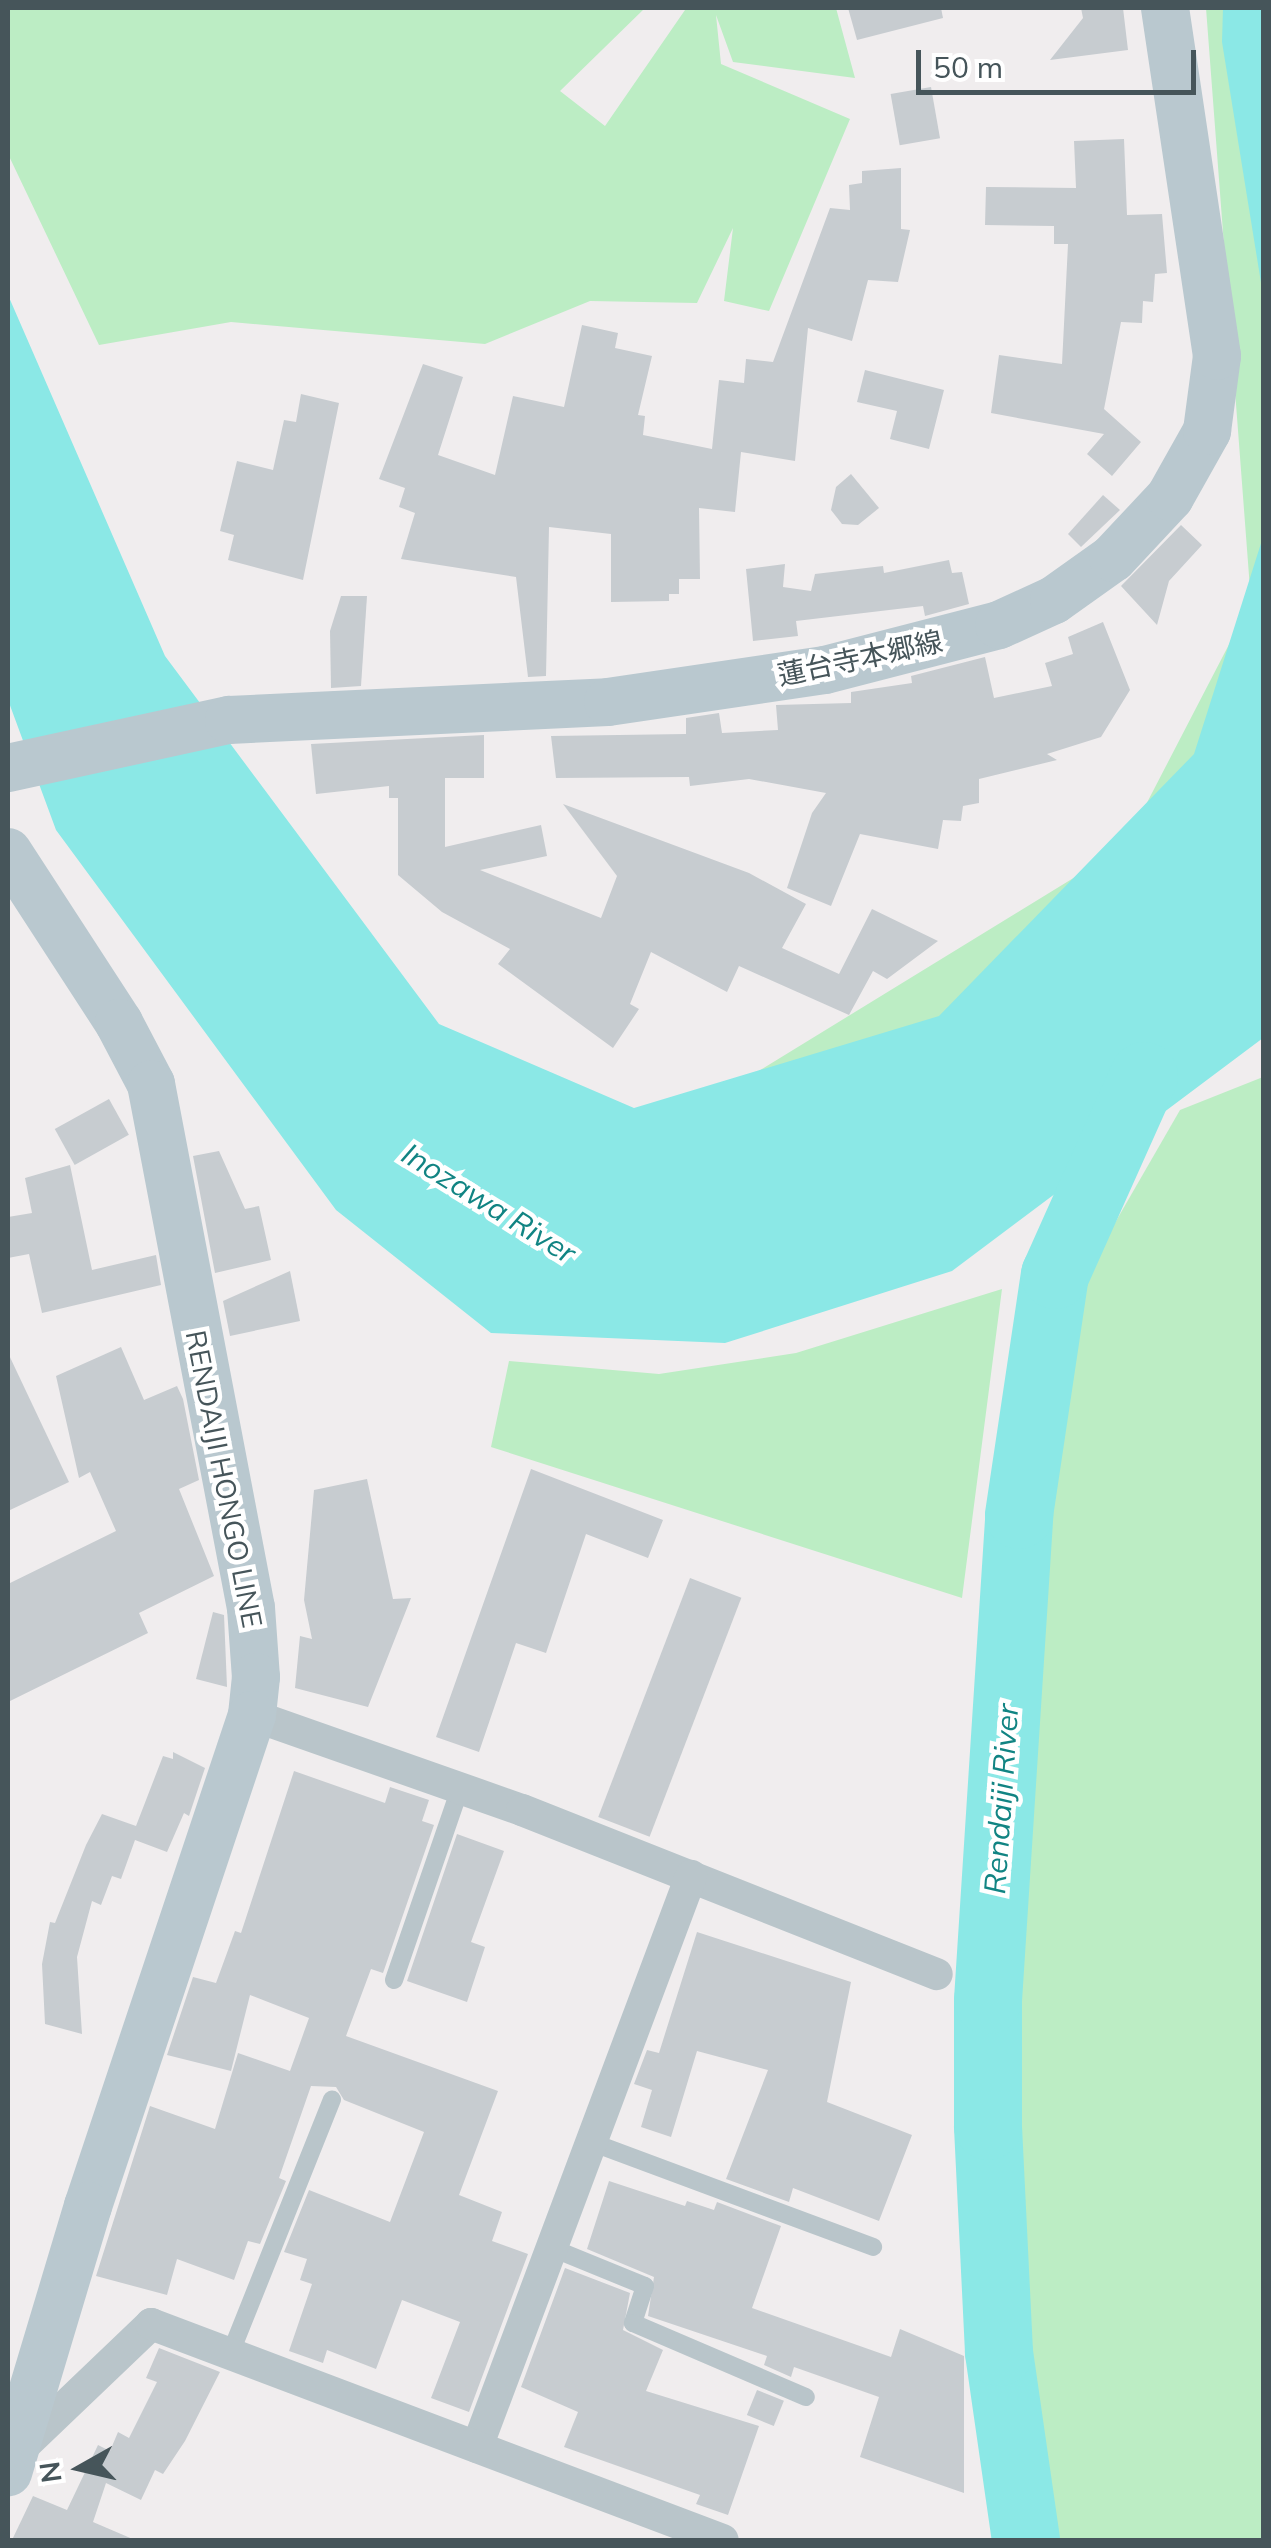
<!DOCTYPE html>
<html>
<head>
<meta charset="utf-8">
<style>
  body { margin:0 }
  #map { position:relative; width:1271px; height:2548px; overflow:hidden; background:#f0edee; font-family:Mulish,"Noto Sans JP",sans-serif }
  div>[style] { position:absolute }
  .green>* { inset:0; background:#bcedc4 }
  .water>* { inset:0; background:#8be8e6 }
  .river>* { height:68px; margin:-34px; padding:0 34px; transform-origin:34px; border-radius:34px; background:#8be8e6 }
  .building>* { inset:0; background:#c7ccd0; transform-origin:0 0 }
  .lane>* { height:18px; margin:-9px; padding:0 9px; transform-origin:9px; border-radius:9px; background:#b9c5ca }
  .street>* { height:32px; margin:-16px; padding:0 16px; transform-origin:16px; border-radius:16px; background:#b9c5ca }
  .secondary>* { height:48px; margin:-24px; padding:0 24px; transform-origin:24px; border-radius:24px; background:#b9c8cf }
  span { translate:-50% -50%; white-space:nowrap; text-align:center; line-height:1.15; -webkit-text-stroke:9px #fff; paint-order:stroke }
  .street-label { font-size:28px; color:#46555a }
  .water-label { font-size:30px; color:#118483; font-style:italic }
  .frame { position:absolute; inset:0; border:10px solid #46555a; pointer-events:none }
  .north { position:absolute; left:30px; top:2418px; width:100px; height:100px; -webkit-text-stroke:8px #fff; paint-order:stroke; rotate:262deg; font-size:28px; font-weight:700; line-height:40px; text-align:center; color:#46555a }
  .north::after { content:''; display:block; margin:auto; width:35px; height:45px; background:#46555a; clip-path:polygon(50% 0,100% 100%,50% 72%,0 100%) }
  .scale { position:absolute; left:916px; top:50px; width:280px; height:45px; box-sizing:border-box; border:5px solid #46555a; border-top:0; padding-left:12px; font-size:30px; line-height:35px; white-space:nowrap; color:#46555a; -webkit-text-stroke:8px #fff; paint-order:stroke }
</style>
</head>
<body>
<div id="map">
  <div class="green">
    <i style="clip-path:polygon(8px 8px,645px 8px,560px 91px,605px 126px,685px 10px,836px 8px,855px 78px,733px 62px,716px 15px,721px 64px,850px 119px,769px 311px,724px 301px,733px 228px,697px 303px,590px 301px,485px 344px,231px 322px,99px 345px,8px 154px)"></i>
    <i style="clip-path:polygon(1206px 8px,1263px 8px,1263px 1016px,718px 1096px,1124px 847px,1251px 602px)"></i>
    <i style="clip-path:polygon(1263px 1077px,1263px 2540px,1035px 2540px,1007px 2242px,1002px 2026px,1047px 1403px,1078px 1287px,1180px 1110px)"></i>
    <i style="clip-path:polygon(1002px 1289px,962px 1598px,491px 1447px,509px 1361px,659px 1374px,796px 1353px)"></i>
  </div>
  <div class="water">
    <i style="clip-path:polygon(1223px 8px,1263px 8px,1263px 295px,1222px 42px)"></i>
    <i style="clip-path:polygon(8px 295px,165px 656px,439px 1024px,634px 1108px,939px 1016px,1194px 754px,1263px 537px,1263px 1038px,952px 1271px,725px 1343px,491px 1333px,336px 1210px,56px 830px,8px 700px)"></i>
  </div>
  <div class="river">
    <i style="left:1026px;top:2540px;width:190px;rotate:-98.2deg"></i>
    <i style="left:999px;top:2352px;width:226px;rotate:-92.8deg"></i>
    <i style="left:988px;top:2126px;width:126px;rotate:-90deg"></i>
    <i style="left:988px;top:2000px;width:486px;rotate:-86.3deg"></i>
    <i style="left:1019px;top:1515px;width:243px;rotate:-81.5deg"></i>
    <i style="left:1055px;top:1275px;width:218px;rotate:-65.9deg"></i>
  </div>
  <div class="building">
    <i style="clip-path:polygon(848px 8px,941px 8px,943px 18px,857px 40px)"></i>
    <i style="clip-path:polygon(1081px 8px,1123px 8px,1128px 50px,1050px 60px,1083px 18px)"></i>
    <i style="left:931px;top:87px;width:52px;height:41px;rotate:80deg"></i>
    <i style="clip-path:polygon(1124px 139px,1127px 215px,1162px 214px,1167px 273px,1155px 274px,1153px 302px,1143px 301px,1142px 323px,1121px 322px,1104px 409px,1141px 442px,1112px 476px,1087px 454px,1104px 434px,991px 413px,999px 355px,1062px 364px,1068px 244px,1054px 244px,1054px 226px,985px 225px,986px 187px,1076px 188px,1074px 141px)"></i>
    <i style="clip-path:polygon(901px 168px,901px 229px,910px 230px,898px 282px,868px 280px,852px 341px,808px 328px,795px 461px,741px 452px,735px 512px,699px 508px,700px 579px,679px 579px,679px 594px,669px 594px,669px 601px,611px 602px,611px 534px,549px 527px,546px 676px,528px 677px,516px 577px,401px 559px,415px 513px,399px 507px,405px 488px,379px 479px,423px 364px,463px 377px,438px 455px,495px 475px,513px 396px,564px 407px,582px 325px,618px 333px,615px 348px,652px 356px,638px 415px,645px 416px,643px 435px,712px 449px,719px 380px,744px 383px,746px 359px,773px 362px,830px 208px,850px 210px,849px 185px,862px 183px,862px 171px)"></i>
    <i style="clip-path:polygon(865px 370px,944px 390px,929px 449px,890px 439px,897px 411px,857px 402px)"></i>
    <i style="clip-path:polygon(301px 394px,339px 403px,303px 580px,228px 560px,234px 535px,220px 531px,237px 461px,273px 470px,284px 420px,296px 422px)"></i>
    <i style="clip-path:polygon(851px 474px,879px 508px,858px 525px,842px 524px,831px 510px,836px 487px)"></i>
    <i style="clip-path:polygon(1103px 495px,1120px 510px,1081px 547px,1068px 534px)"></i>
    <i style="clip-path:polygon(1181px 525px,1202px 545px,1169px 581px,1157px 625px,1121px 586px)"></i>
    <i style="clip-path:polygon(949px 560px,952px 573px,962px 572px,969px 604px,925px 616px,923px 606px,796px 621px,798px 636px,753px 641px,746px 569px,785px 564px,783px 587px,811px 591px,815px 574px,883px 566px,884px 573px)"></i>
    <i style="clip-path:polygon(341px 596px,367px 596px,361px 686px,331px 688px,330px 631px)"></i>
    <i style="clip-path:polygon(1103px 622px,1130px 690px,1101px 737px,1047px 754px,1057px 760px,979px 779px,979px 803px,963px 806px,961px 821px,943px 820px,938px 849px,860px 834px,831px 906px,787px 888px,812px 813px,826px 793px,749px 779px,690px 786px,689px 777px,556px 778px,551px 736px,686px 734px,686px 718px,719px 713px,722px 733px,778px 730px,776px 705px,851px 703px,851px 692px,912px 683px,911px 676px,985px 657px,994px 698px,1052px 686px,1045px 663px,1073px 654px,1068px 637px)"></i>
    <i style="clip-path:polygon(484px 735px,484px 778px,445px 778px,445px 847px,541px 825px,547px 856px,480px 870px,601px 918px,617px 876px,563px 804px,749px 873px,806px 904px,782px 948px,839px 974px,872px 909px,938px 941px,887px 979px,873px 971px,849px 1015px,739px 966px,727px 992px,651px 952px,630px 1004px,639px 1009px,613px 1048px,498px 964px,510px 949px,442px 912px,398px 875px,398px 798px,389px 798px,389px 786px,316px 794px,311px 744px)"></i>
    <i style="left:109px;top:1099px;width:41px;height:62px;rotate:61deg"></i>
    <i style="clip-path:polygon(219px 1151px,245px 1209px,259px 1206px,271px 1260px,215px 1273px,193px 1156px)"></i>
    <i style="clip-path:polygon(70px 1165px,92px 1270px,156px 1255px,161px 1285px,42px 1313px,29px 1254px,8px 1258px,8px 1217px,32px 1213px,25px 1178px)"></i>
    <i style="clip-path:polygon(290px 1271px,300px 1321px,230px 1336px,223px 1301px)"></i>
    <i style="clip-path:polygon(121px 1347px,144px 1400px,177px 1386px,183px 1399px,199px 1480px,179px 1489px,214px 1576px,139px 1613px,148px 1633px,8px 1702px,8px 1584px,116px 1531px,90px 1472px,79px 1478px,56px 1376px)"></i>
    <i style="clip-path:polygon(8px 1353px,69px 1482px,8px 1511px)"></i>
    <i style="clip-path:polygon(531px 1469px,663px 1520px,648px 1558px,586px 1534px,546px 1653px,516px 1643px,479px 1752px,436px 1737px)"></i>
    <i style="clip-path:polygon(367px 1479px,393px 1599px,411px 1598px,368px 1707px,295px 1688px,300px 1636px,312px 1639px,304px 1600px,314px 1490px)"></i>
    <i style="left:690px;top:1578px;width:55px;height:256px;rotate:21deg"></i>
    <i style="clip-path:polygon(213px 1612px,224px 1615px,227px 1687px,196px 1679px)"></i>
    <i style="clip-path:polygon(173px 1752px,205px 1768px,189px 1816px,184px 1813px,167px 1852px,135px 1840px,121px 1879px,112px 1876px,101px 1905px,92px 1901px,77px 1957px,82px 2034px,45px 2024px,42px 1964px,50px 1922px,55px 1923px,86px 1845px,102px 1814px,136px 1826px,163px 1756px,173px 1759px)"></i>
    <i style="clip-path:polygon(294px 1771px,385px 1803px,390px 1787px,429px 1800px,422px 1821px,434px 1825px,383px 1973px,371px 1969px,346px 2036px,498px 2091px,459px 2195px,502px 2212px,492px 2241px,528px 2254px,469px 2412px,431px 2398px,460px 2322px,402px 2300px,376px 2369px,327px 2350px,323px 2363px,289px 2351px,312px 2284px,300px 2280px,307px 2259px,284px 2252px,309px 2190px,390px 2222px,424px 2132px,344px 2100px,336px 2087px,311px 2086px,279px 2178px,286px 2181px,260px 2244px,248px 2241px,234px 2280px,177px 2259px,167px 2295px,96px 2276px,150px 2106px,215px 2129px,238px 2053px,290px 2071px,309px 2018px,250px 1995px,231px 2071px,167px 2055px,193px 1977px,216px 1983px,235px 1931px,241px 1933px)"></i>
    <i style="clip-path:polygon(457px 1834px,504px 1851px,471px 1942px,485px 1947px,467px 2002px,407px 1981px)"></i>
    <i style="clip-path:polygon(697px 1932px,851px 1982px,827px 2102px,912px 2135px,879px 2221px,793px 2188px,789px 2202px,726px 2179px,768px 2070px,697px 2051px,671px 2137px,641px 2127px,652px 2090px,634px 2084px,647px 2050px,659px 2053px)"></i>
    <i style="clip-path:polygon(609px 2181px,685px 2206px,687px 2201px,714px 2210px,717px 2202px,781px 2226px,752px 2308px,891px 2357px,900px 2329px,964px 2356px,964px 2493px,860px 2457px,879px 2397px,794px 2367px,791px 2377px,764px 2365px,767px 2356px,648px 2316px,654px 2277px,587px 2249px)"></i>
    <i style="clip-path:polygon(565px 2268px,630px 2293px,623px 2330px,663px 2350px,646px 2391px,759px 2426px,728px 2515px,696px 2504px,700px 2495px,564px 2447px,578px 2412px,521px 2387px)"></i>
    <i style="clip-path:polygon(159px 2348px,220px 2372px,185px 2441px,163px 2474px,155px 2470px,141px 2500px,106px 2483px,93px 2522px,135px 2540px,12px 2540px,33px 2496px,67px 2510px,98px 2445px,110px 2451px,118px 2432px,129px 2438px,157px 2382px,146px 2378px)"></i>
    <i style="left:757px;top:2390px;width:29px;height:27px;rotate:22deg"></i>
  </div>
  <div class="lane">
    <i style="left:394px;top:1980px;width:203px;rotate:-71deg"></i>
    <i style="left:591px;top:2142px;width:301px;rotate:20.4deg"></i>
    <i style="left:552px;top:2248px;width:100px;rotate:22.2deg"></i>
    <i style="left:645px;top:2286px;width:39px;rotate:108deg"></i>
    <i style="left:633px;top:2323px;width:188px;rotate:23.2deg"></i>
    <i style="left:231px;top:2352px;width:272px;rotate:-68.2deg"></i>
  </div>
  <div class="street">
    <i style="left:252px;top:1715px;width:286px;rotate:19.4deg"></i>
    <i style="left:522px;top:1810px;width:446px;rotate:21.6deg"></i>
    <i style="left:477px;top:2447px;width:610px;rotate:-69.45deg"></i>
    <i style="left:11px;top:2458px;width:194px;rotate:-43.7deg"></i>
    <i style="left:151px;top:2324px;width:611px;rotate:20.69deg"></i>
  </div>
  <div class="secondary">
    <i style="left:8px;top:768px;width:226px;rotate:-12.3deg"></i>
    <i style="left:229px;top:720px;width:379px;rotate:-2.7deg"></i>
    <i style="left:608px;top:702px;width:219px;rotate:-8.4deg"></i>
    <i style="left:825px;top:670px;width:180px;rotate:-14.5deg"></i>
    <i style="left:999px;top:625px;width:60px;rotate:-24.4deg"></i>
    <i style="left:1054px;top:600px;width:72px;rotate:-35.4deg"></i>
    <i style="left:1113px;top:558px;width:83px;rotate:-46.9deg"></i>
    <i style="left:1170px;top:497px;width:76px;rotate:-60.7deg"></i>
    <i style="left:1207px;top:431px;width:76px;rotate:-82.4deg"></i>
    <i style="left:1217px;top:356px;width:352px;rotate:-98.5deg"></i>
    <i style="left:8px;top:852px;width:204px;rotate:57deg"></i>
    <i style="left:119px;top:1023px;width:69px;rotate:62.3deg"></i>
    <i style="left:151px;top:1084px;width:533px;rotate:79.2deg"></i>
    <i style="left:251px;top:1608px;width:69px;rotate:85.9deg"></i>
    <i style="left:256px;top:1677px;width:38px;rotate:96deg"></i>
    <i style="left:252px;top:1715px;width:518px;rotate:108.47deg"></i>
    <i style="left:88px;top:2206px;width:278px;rotate:106.7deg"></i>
  </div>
  <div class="street-label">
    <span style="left:860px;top:658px;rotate:-12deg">蓮台寺本郷線</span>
    <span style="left:224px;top:1479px;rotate:79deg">RENDAIJI HONGO LINE</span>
  </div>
  <div class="water-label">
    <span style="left:489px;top:1203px;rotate:32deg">Inozawa River</span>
    <span style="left:1001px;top:1799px;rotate:-86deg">Rendaiji River</span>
  </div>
  <div class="frame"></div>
  <div class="north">N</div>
  <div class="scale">50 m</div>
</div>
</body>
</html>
